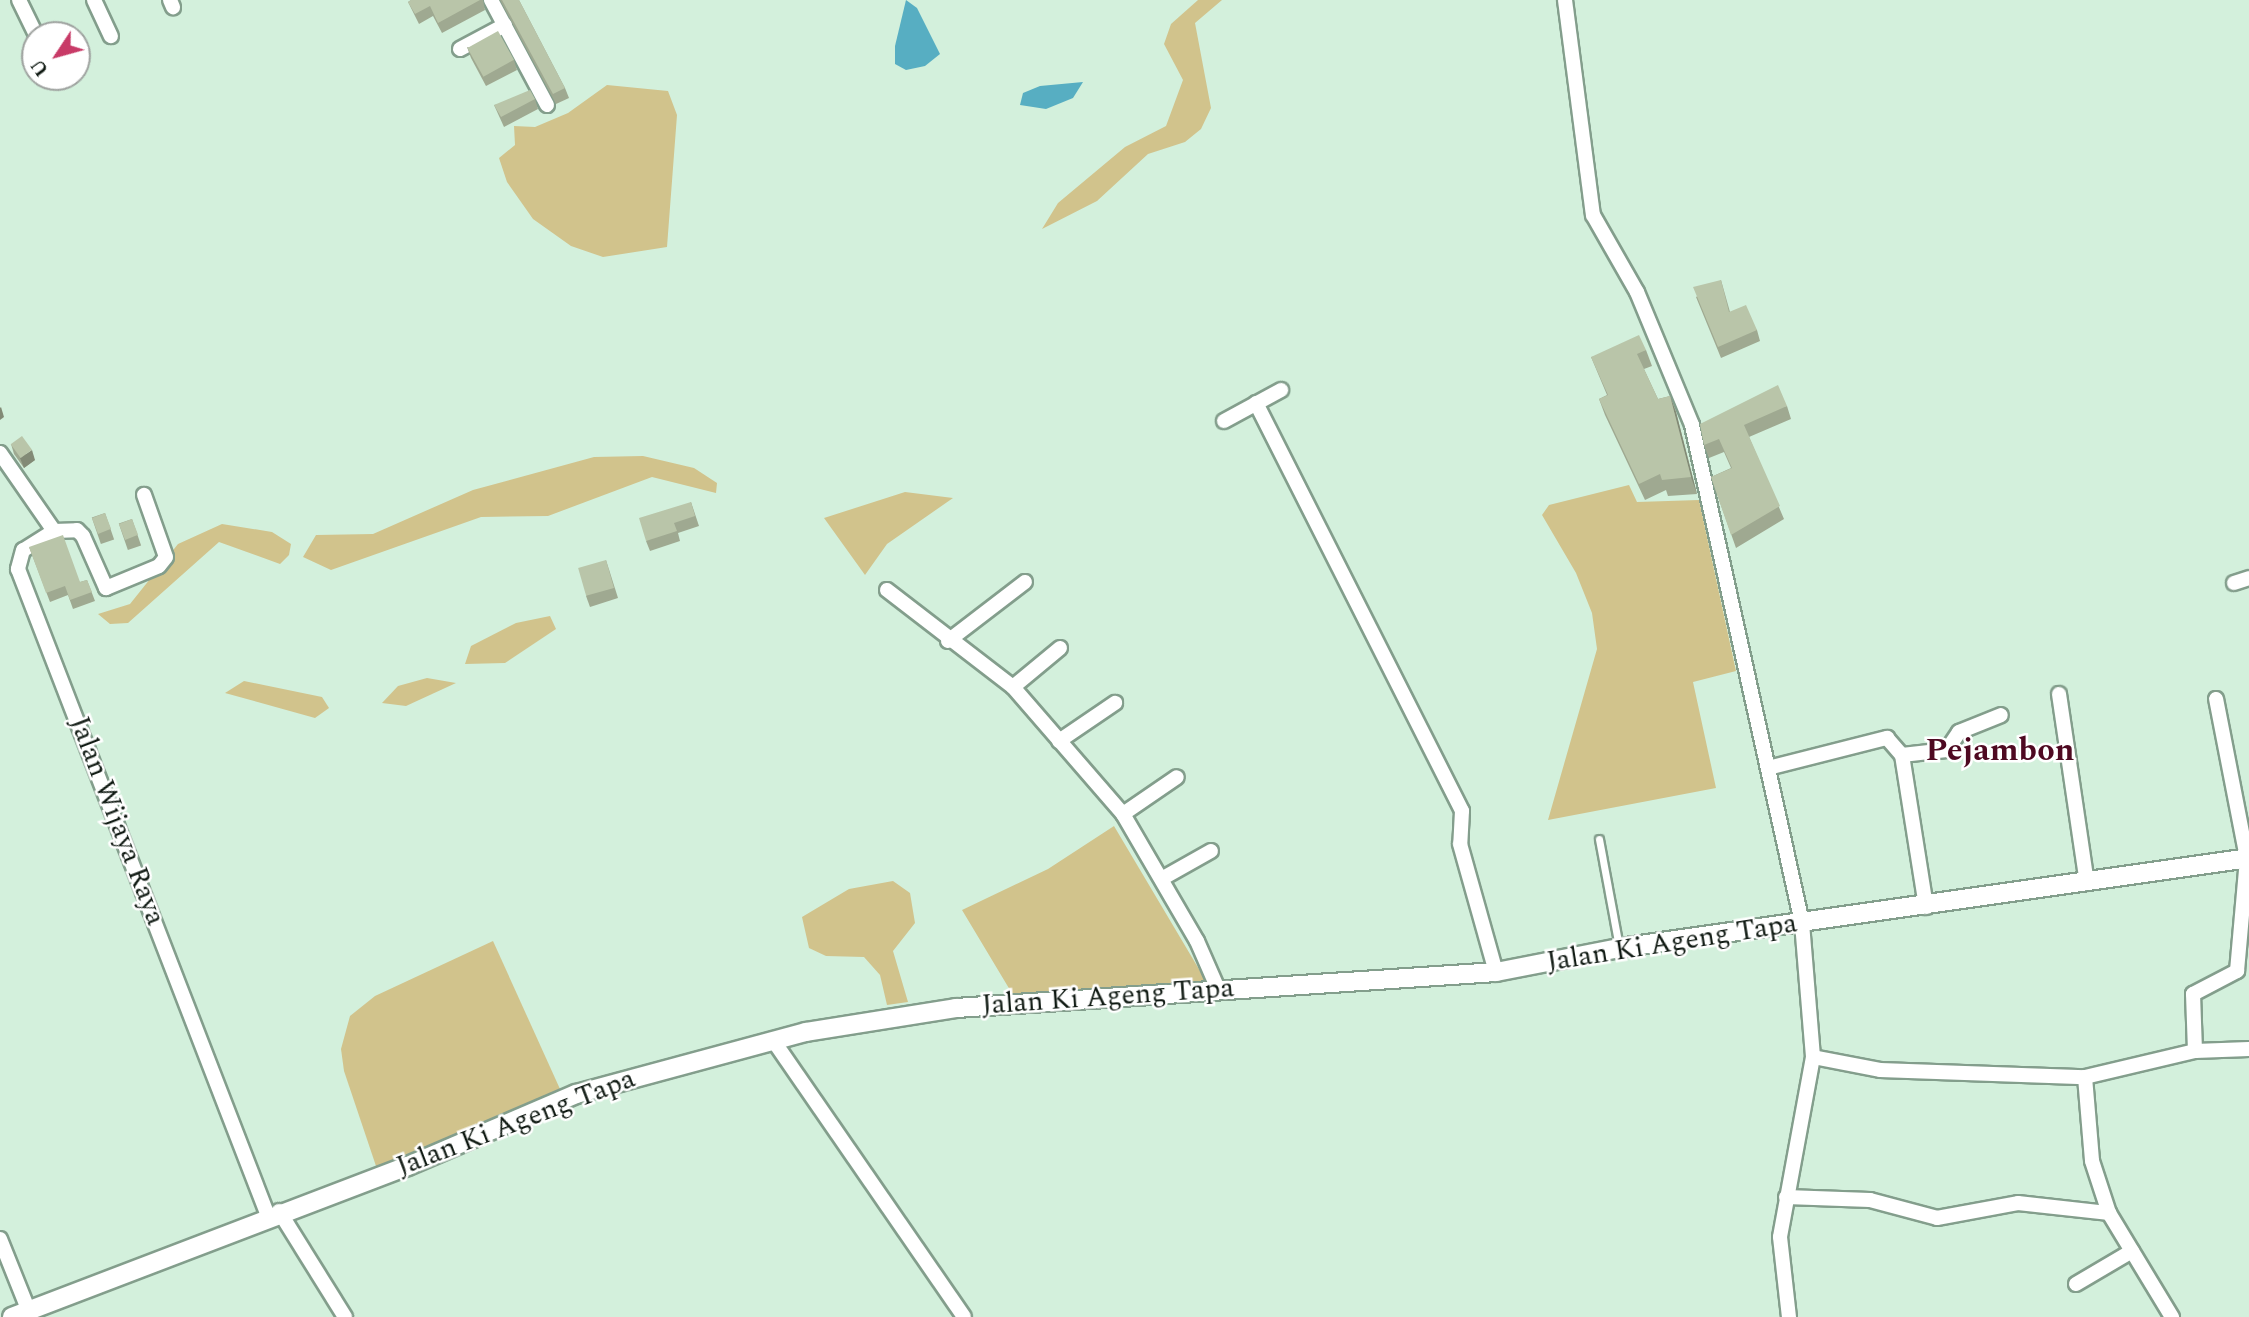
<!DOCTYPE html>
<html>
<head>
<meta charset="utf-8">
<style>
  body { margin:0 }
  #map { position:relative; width:2249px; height:1317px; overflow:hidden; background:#d3f0dc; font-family:Spectral,serif }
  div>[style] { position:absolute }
  .green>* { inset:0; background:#d1c38c }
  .water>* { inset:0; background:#57aec2 }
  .roads { filter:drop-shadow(2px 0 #839e8c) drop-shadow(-2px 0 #839e8c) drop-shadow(0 2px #839e8c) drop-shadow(0 -2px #839e8c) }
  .service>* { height:7px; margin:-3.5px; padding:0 3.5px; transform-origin:3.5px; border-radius:3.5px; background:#fff }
  .minor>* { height:14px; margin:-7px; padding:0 7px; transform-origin:7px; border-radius:7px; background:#fff }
  .tertiary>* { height:18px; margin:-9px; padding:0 9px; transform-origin:9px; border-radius:9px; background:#fff }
  .wall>* { inset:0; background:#9fa991; transform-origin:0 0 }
  .shaded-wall>* { inset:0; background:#828a76 }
  .building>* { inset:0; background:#b9c5a9; transform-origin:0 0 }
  span { translate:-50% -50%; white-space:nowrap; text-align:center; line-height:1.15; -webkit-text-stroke:5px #fff; paint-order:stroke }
  .street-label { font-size:28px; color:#0f1912 }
  .quarter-label { font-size:32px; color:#4e0921; font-weight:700 }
  .north { position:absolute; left:21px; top:21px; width:70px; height:70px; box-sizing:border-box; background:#fff; border:2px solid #9fa3a0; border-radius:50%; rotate:234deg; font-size:19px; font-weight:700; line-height:28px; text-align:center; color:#0f1912 }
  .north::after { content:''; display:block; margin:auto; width:24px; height:32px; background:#c83a67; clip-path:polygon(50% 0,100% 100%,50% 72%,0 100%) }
</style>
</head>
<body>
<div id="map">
  <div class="green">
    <i style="clip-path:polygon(1198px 0,1222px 0,1195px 23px,1211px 108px,1201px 129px,1185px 142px,1148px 154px,1097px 201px,1042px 229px,1058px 203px,1125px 147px,1166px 126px,1183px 80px,1164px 44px,1171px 24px)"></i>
    <i style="clip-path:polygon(607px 85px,668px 91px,677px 115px,667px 247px,603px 257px,571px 246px,533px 219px,507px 182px,499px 158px,515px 145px,514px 126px,535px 127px,568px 113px)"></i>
    <i style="clip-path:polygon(643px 456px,694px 468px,717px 483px,716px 493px,652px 477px,548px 516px,481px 517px,331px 570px,303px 557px,316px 535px,373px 534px,473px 490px,594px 457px)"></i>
    <i style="clip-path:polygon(1629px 485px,1637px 502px,1699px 500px,1736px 671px,1693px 682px,1716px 788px,1548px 820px,1597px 649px,1592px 613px,1576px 573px,1542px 515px,1549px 505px)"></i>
    <i style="clip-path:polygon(905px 492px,953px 498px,887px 544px,865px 575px,824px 518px)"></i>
    <i style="clip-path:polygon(222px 524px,272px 532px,291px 544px,289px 555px,280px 564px,219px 542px,128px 623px,110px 624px,98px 614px,130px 604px,178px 544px)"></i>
    <i style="clip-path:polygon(550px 616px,556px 629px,505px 663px,465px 664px,471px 646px,516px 623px)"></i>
    <i style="clip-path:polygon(427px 678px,456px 683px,406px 706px,382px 703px,398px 686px)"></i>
    <i style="clip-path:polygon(244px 681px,322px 697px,329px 708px,315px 718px,225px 693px)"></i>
    <i style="clip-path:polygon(1114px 826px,1206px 981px,1013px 995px,962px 910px,1048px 869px)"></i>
    <i style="clip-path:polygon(893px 881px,910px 893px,915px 923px,893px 951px,908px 1002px,887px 1005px,880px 975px,864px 957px,826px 956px,809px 948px,802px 917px,849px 889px)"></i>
    <i style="clip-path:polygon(493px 941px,560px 1089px,377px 1169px,344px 1071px,341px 1049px,350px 1016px,375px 996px)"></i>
  </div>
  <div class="water">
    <i style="clip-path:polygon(906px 0,917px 8px,940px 54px,925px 66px,906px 70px,895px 64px,895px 46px)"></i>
    <i style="clip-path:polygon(1083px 82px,1073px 98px,1046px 109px,1020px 105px,1023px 93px,1040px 86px)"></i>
  </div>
  <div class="roads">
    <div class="service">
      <i style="left:1599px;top:839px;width:110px;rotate:79.5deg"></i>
    </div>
    <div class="minor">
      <i style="left:19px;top:0;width:39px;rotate:64deg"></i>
      <i style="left:94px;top:0;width:40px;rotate:65deg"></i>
      <i style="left:170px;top:0;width:8px;rotate:67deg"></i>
      <i style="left:491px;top:0;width:119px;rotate:61.9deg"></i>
      <i style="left:1565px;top:0;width:217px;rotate:82.6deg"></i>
      <i style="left:1593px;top:215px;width:89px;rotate:60.3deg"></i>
      <i style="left:1637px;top:292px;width:144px;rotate:67.5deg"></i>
      <i style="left:1692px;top:425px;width:510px;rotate:77.54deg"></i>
      <i style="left:1802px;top:923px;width:134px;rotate:85.3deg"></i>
      <i style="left:1813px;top:1057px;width:183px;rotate:100.4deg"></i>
      <i style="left:1780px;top:1237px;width:81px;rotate:83.6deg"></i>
      <i style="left:460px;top:49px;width:51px;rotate:-28.1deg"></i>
      <i style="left:1256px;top:403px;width:457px;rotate:63.2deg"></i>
      <i style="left:1462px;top:811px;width:33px;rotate:93deg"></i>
      <i style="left:1460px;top:844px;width:133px;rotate:74.3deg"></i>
      <i style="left:1224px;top:421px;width:65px;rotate:-28.5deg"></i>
      <i style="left:0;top:453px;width:95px;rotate:55.3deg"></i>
      <i style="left:54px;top:531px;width:36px;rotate:148deg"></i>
      <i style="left:23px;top:550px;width:20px;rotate:105deg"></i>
      <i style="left:18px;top:569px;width:694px;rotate:68.87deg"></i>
      <i style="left:54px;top:531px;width:23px;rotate:-2deg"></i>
      <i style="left:77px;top:530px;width:8px;rotate:45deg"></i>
      <i style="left:83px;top:536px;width:57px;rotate:66.1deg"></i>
      <i style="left:106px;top:588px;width:57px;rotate:-22.5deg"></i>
      <i style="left:159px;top:566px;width:11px;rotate:-52deg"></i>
      <i style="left:166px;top:557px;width:66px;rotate:-109.5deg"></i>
      <i style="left:2234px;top:583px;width:16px;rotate:-18deg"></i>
      <i style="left:887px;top:590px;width:159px;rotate:37.6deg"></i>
      <i style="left:1013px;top:687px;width:168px;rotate:49.1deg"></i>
      <i style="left:1123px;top:814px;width:147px;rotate:59.8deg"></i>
      <i style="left:1197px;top:941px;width:52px;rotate:66.4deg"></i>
      <i style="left:948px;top:641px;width:97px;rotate:-37.5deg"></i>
      <i style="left:1013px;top:687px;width:61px;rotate:-39.7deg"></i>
      <i style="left:2059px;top:694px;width:191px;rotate:81.6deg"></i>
      <i style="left:1059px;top:741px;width:68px;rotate:-34.2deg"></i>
      <i style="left:1902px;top:755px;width:45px;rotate:-6.3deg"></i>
      <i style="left:1947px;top:750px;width:22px;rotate:-56deg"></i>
      <i style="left:1959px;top:732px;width:45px;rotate:-22deg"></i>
      <i style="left:1772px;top:767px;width:119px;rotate:-14.2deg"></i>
      <i style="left:1887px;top:738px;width:23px;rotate:49deg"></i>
      <i style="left:1902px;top:755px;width:154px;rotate:81deg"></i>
      <i style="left:1123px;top:814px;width:65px;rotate:-34.4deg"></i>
      <i style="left:1163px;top:878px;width:55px;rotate:-29.4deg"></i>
      <i style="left:773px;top:1040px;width:336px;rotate:55.4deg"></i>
      <i style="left:2195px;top:1051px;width:57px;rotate:-92deg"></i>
      <i style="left:2193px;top:994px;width:50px;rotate:-27.6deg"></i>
      <i style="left:2237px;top:971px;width:113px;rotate:-84.9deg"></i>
      <i style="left:2247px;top:858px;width:162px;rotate:-101deg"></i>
      <i style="left:1813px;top:1057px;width:68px;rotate:11deg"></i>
      <i style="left:1880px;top:1070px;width:205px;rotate:2deg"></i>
      <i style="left:2085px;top:1077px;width:84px;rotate:85.2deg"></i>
      <i style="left:2092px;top:1161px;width:55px;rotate:71.9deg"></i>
      <i style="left:2109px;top:1213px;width:122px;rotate:58.8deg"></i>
      <i style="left:2085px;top:1077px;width:113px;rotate:-13.3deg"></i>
      <i style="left:2195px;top:1051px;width:54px;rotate:-2.1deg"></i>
      <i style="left:1786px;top:1197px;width:84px;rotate:2deg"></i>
      <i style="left:1870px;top:1200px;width:69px;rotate:15deg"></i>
      <i style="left:1937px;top:1218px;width:82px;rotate:-10.5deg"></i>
      <i style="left:2018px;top:1203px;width:92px;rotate:6.3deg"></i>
      <i style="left:279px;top:1211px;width:125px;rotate:58.1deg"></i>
      <i style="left:0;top:1239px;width:75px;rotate:68.2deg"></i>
      <i style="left:2076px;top:1284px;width:65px;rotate:-30.5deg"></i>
    </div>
    <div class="tertiary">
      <i style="left:12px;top:1317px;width:424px;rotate:-20.9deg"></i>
      <i style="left:408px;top:1166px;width:183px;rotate:-23.2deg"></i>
      <i style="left:576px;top:1094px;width:238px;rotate:-15.1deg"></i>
      <i style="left:806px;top:1032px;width:152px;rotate:-9.1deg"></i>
      <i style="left:956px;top:1008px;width:541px;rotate:-3.81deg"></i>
      <i style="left:1496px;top:972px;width:125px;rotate:-11deg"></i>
      <i style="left:1619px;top:948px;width:636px;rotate:-8.13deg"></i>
    </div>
  </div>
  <div class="wall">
    <i style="clip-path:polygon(411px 0,483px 0,485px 10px,442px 33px,433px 16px,419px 24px,408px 2px)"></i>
    <i style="clip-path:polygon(500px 0,519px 0,565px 88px,569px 98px,556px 104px)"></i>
    <i style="clip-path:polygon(467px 47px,514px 60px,517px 70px,486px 86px,471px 58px)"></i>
    <i style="clip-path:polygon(535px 99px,538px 109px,504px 127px,494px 105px)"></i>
    <i style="clip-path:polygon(1721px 280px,1730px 312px,1757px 330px,1760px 341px,1721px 358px,1696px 297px)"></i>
    <i style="clip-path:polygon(1646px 350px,1652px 366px,1644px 369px,1658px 399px,1670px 396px,1676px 412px,1697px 494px,1668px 496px,1666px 490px,1645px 500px,1605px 415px,1599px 399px,1607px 395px,1591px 357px)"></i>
    <i style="clip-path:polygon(1787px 406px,1791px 419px,1749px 437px,1784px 519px,1736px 548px,1711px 477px,1731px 468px,1724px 452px,1709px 458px,1704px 445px,1700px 424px)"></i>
    <i style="clip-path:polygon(11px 444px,35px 460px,24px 468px,14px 454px)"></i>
    <i style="clip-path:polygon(691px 502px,699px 526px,678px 533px,680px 541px,650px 551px,646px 541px)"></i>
    <i style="left:105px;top:513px;width:28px;height:14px;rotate:71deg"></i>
    <i style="left:132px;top:519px;width:28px;height:14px;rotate:71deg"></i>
    <i style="clip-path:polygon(29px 547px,80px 582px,87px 580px,95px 601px,73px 609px,68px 595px,50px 602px)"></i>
    <i style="clip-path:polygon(606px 560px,618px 598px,590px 607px,586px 596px)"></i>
  </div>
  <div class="shaded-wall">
    <i style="clip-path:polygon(1670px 396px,1676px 412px,1697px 494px,1691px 477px)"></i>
    <i style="clip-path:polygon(1px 407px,4px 417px,0 420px,0 408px)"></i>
    <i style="clip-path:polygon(32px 450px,35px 460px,24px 468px,20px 458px)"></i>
  </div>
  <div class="building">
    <i style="clip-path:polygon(411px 0,480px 0,438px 23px,430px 6px,415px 14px,408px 2px)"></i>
    <i style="clip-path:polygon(502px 0,519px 0,565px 88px,553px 94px)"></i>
    <i style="left:498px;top:31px;width:33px;height:35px;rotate:61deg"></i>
    <i style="clip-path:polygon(530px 90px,535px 99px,501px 117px,494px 105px)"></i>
    <i style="clip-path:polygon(1721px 280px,1729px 312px,1746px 305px,1757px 330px,1718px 347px,1693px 287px)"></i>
    <i style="clip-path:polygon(1639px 335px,1646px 350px,1637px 354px,1658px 399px,1670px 396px,1691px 477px,1662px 480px,1660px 474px,1639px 484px,1599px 399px,1608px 395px,1591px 357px)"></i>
    <i style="clip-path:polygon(1778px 385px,1787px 406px,1744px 425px,1780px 506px,1731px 535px,1711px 477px,1732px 468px,1719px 439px,1704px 445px,1700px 424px)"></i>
    <i style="left:22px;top:436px;width:17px;height:14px;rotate:54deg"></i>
    <i style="clip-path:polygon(691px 502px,695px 516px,674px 523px,677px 531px,646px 541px,639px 518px)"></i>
    <i style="left:105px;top:513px;width:17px;height:14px;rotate:69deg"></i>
    <i style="left:132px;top:519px;width:17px;height:14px;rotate:69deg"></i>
    <i style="clip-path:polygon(63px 535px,80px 582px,87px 580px,92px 592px,70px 600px,65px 586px,46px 593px,29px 547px)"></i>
    <i style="left:606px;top:560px;width:29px;height:29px;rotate:74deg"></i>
  </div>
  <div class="street-label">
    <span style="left:117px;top:821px;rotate:69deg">Jalan Wijaya Raya</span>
    <span style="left:1672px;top:943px;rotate:-9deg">Jalan Ki Ageng Tapa</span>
    <span style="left:1108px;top:997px;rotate:-4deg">Jalan Ki Ageng Tapa</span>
    <span style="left:516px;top:1123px;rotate:-21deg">Jalan Ki Ageng Tapa</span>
  </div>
  <div class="quarter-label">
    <span style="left:2000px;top:751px">Pejambon</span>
  </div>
  <div class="north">U</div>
</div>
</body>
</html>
